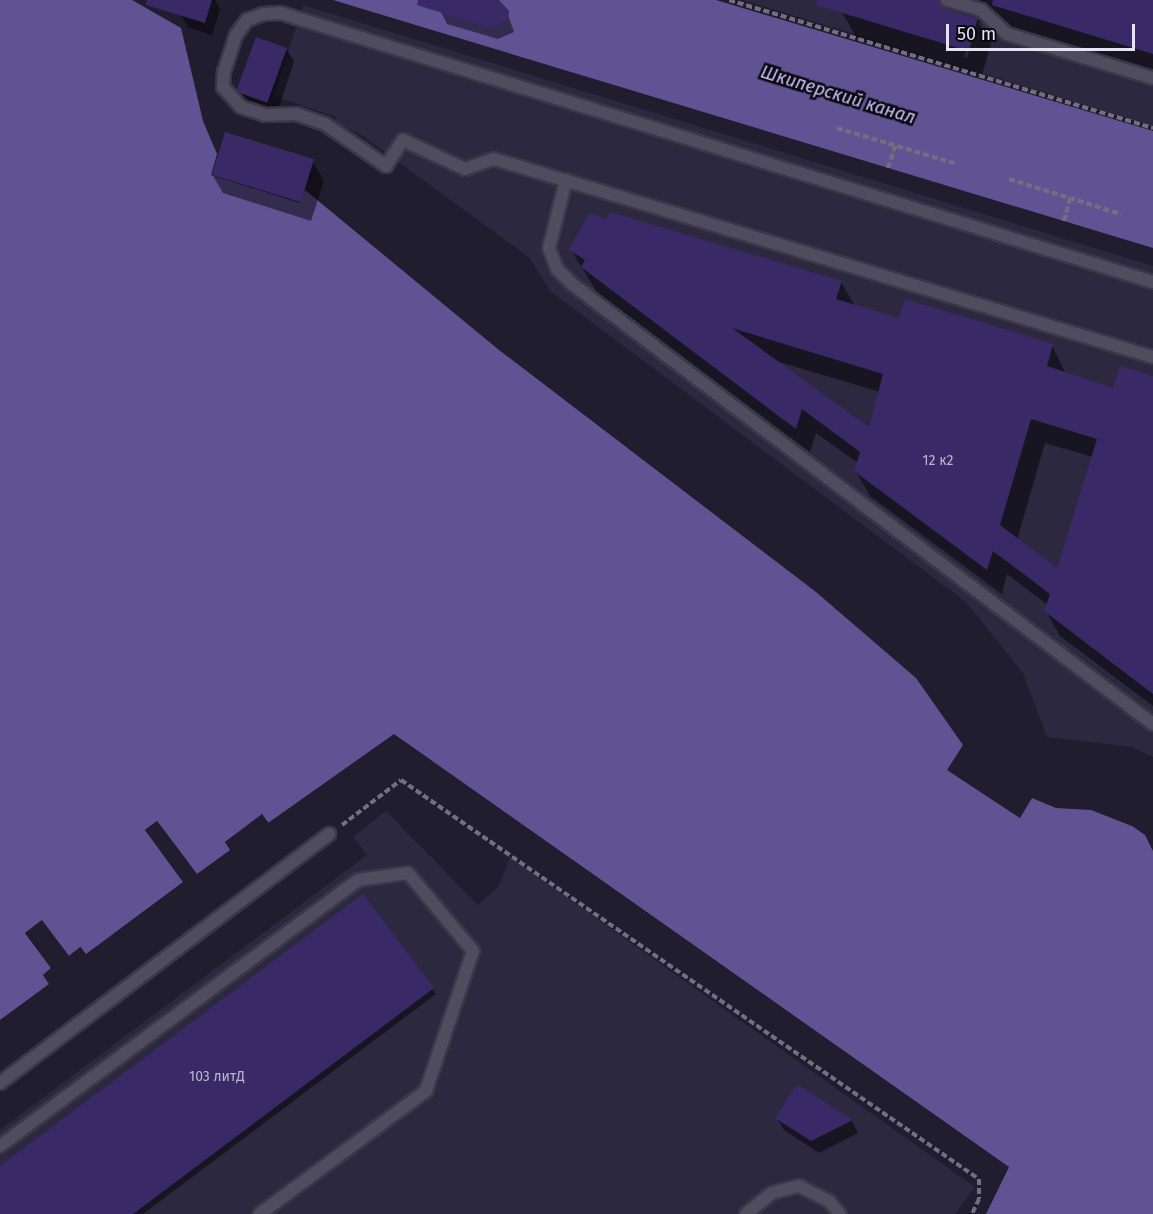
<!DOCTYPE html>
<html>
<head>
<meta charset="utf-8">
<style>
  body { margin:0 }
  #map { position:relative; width:1153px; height:1214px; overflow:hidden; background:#201d2f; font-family:"Fira Sans",sans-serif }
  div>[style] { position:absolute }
  .built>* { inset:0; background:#2c283f }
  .water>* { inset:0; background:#605394 }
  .pier>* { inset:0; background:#201d2f }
  .shadow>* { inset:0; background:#0007 }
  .building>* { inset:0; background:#392a67; transform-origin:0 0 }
  .path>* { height:4px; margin-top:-2px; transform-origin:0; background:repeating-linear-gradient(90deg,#727080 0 6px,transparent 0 9px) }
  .roads { filter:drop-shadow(2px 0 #3a3846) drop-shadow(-2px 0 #3a3846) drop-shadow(0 2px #3a3846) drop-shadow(0 -2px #3a3846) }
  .lane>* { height:12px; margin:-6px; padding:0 6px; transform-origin:6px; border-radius:6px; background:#4f4c60 }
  span { translate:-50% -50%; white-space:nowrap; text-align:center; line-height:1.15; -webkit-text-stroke:5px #0a0910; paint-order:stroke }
  .number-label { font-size:14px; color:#bab6ce }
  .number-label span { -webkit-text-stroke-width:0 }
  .water-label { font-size:18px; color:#cac2fb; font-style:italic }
  .scale { position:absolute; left:946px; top:24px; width:189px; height:27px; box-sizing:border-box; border:3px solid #e5e4f0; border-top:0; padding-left:8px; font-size:18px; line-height:21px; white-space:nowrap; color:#e5e4f0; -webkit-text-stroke:4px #0a0910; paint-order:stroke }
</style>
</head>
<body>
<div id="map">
  <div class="built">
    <i style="clip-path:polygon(743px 0,1153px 0,1153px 126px,1120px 116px)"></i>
    <i style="clip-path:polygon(303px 5px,1153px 266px,1153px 757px,1132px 747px,1047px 737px,1023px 673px,966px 602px,550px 291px,530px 258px,360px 134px,334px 122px,336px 117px,274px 96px)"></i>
    <i style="clip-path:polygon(386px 811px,478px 905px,499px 886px,510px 857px,975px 1187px,955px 1214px,0 1214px,0 1130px,367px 855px,353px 837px)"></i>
  </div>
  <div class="water">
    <i style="clip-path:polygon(0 0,132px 0,181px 28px,203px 121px,217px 154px,211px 175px,300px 203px,305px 190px,499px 350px,816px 592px,916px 678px,963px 745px,947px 770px,1020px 818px,1032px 798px,1056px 808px,1091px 810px,1132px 826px,1145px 835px,1153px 851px,1153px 1214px,986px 1214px,1009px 1167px,394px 734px,268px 823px,262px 815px,225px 842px,230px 850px,197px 874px,157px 821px,145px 830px,183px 882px,86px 954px,80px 947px,69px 956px,41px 921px,25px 933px,51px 968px,43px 975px,49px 984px,0 1020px)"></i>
    <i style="clip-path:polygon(333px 0,716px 0,1153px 131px,1153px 248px)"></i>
  </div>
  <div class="pier">
    <i style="clip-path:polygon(262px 814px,270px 825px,261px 819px,229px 843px,232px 852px,225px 842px)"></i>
    <i style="clip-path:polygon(157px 821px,197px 874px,199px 876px,156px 825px,149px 831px,185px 884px,145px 830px)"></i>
    <i style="clip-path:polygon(42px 920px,69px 956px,81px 947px,87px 957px,80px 951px,67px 958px,41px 925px,29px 934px,54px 967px,47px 975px,51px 986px,43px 975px,51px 968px,25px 933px)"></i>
  </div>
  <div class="shadow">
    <i style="clip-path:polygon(185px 0,215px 0,220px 9px,212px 35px,188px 27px,181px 15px)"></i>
    <i style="clip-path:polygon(435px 0,494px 0,507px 12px,514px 32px,498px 39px,447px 24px)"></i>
    <i style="clip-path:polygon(evenodd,845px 0,947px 0,954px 12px,958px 12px,951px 0,1153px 0,1153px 75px,978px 22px,991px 44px,982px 75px,856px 37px,842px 12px,845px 0,971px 35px,974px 35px,967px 58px,964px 57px,971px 35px)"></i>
    <i style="clip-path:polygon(286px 49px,294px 61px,277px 114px,248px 105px,241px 92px)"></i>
    <i style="clip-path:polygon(313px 162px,324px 181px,311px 221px,223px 193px,212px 174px)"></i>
    <i style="clip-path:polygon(evenodd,571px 250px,841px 282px,855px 306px,900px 320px,1052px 346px,1066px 374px,1114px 390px,1153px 377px,1153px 706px,1060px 636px,1046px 611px,1048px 605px,1007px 574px,1002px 594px,870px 496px,856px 471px,858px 463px,816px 433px,810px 452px,597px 292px,571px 250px,776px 361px,880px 392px,869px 429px,776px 361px,571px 250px,1045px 443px,1093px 457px,1058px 571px,1017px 540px,1045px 443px)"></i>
    <i style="clip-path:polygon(432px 989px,436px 994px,143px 1214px,0 1214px,0 1168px)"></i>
    <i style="clip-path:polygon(798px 1086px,852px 1121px,858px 1133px,819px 1153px,784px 1130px,777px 1118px)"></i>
  </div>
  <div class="building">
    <i style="clip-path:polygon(147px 0,212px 0,205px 23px,146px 5px)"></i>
    <i style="clip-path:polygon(418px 0,499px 0,509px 11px,508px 20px,490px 28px,417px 5px)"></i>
    <i style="clip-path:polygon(817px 0,939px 0,944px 8px,978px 18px,968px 51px,816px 5px)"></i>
    <i style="clip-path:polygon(993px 0,1153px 0,1153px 54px,992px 5px)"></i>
    <i style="left:256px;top:37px;width:33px;height:58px;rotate:20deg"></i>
    <i style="left:225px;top:132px;width:93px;height:45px;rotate:17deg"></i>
    <i style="clip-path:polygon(evenodd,610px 212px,842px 281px,836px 299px,899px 318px,905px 299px,1053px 344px,1047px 366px,1113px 388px,1120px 366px,1153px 376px,1153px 694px,1044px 611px,1050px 594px,993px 551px,987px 570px,854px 471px,860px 452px,802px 409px,796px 429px,581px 267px,585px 260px,569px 250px,589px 213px,606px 219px,610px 212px,732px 328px,883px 374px,869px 427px,732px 328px,610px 212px,1031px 419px,1097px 439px,1057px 568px,1000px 525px,1031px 419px)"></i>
    <i style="clip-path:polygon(363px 894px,434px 988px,133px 1214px,0 1214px,0 1166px)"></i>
    <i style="clip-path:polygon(797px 1084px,853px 1120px,811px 1141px,775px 1118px)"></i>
  </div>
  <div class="path">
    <i style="left:729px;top:0;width:443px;rotate:16.8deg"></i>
    <i style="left:837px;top:128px;width:122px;rotate:16.7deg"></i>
    <i style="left:888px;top:168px;width:23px;rotate:-72deg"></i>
    <i style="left:1009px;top:179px;width:117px;rotate:17.4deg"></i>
    <i style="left:1064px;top:221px;width:24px;rotate:-75deg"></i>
    <i style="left:342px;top:825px;width:74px;rotate:-37.3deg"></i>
    <i style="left:401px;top:780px;width:702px;rotate:34.62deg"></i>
    <i style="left:979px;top:1179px;width:20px;rotate:90deg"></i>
    <i style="left:979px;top:1199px;width:17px;rotate:115deg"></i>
  </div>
  <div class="roads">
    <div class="lane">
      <i style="left:947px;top:0;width:35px;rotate:16deg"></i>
      <i style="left:981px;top:10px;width:35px;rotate:43deg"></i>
      <i style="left:1007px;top:34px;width:152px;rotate:16.8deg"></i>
      <i style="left:566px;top:180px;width:70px;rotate:104deg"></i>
      <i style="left:549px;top:248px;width:22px;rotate:69deg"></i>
      <i style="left:557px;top:269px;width:21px;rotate:45deg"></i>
      <i style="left:572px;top:284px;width:729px;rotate:37.14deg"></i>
      <i style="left:1153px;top:282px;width:914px;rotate:-162.87deg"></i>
      <i style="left:280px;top:13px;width:17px;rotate:177deg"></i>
      <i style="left:263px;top:14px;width:17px;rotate:159deg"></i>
      <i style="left:247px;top:20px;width:19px;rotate:126deg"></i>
      <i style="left:236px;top:35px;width:38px;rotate:108deg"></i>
      <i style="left:224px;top:71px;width:16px;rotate:94deg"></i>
      <i style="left:223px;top:87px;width:27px;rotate:48deg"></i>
      <i style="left:241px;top:107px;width:25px;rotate:18deg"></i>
      <i style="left:265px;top:115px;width:31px;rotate:-2deg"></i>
      <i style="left:296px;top:114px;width:31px;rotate:19deg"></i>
      <i style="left:325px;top:124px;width:74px;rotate:34.5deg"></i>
      <i style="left:386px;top:166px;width:31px;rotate:-57deg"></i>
      <i style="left:403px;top:140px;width:68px;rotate:25.1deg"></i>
      <i style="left:465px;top:169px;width:31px;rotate:-19deg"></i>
      <i style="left:494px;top:159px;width:688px;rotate:16.72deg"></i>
      <i style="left:0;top:1083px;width:413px;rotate:-37.1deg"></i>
      <i style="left:0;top:1146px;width:446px;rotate:-36.6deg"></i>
      <i style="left:358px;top:880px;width:50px;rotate:-8deg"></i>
      <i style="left:408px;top:873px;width:102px;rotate:50.2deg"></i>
      <i style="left:473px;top:951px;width:148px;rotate:108.6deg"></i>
      <i style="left:426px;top:1091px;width:207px;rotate:143.5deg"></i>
      <i style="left:746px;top:1214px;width:33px;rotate:-39deg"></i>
      <i style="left:772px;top:1193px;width:28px;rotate:-15deg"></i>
      <i style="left:799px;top:1186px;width:34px;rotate:27deg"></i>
      <i style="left:829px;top:1201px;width:17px;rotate:50deg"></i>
    </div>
  </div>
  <div class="number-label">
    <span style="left:938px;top:461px">12 к2</span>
    <span style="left:217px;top:1077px">103 литД</span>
  </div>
  <div class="water-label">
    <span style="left:838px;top:95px;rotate:17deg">Шкиперский канал</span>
  </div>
  <div class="scale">50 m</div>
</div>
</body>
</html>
